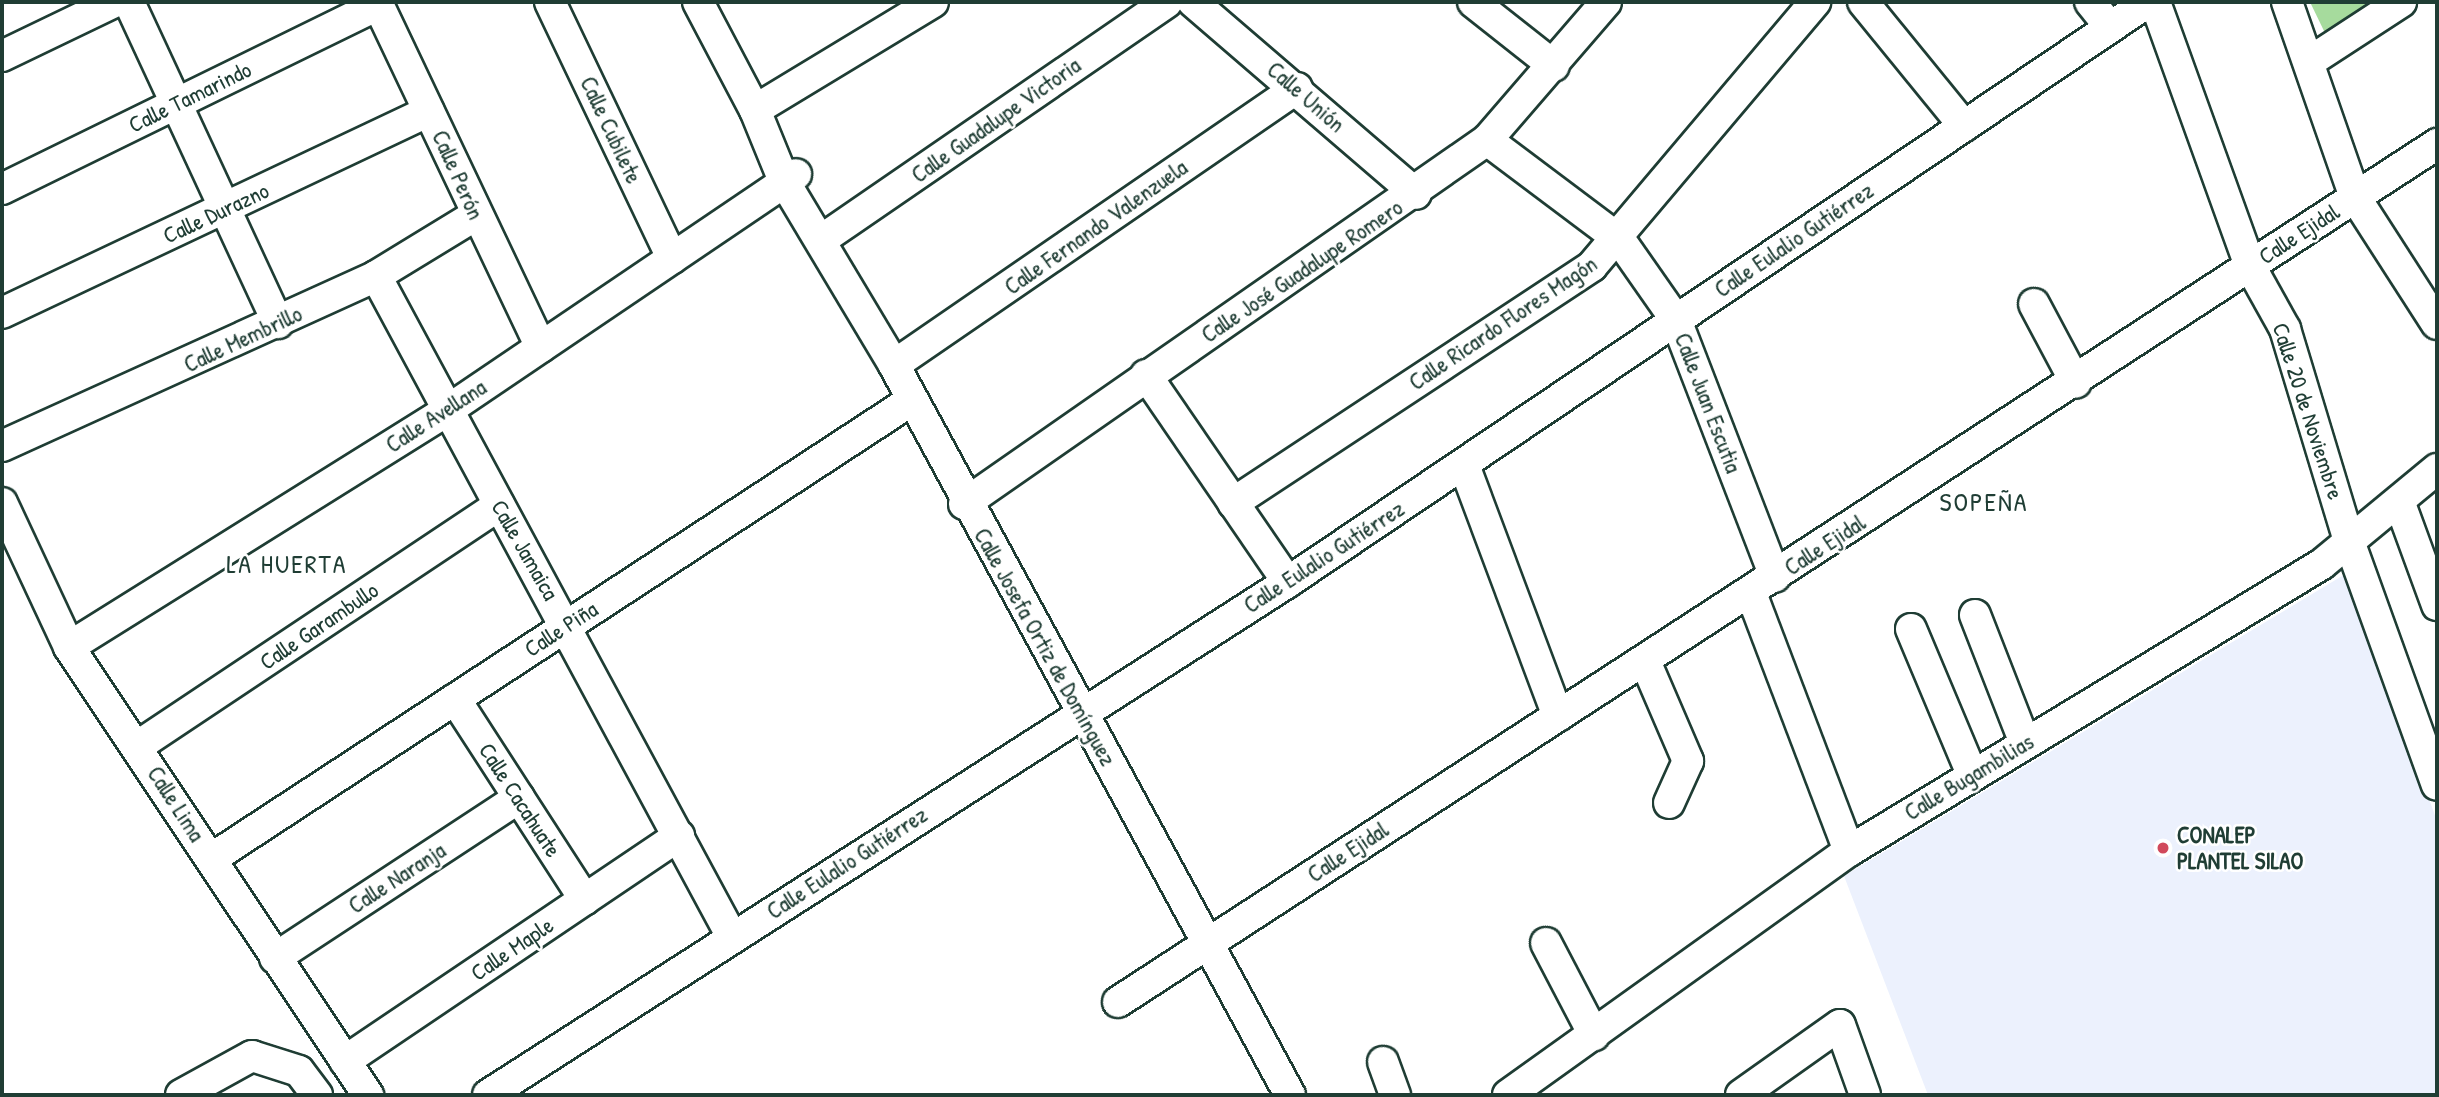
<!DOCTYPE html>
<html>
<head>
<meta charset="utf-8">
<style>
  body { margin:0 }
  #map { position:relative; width:2439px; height:1097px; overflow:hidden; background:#fff; font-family:"Patrick Hand",sans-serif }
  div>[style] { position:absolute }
  .built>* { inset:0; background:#ecf1fd }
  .green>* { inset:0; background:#a6db9d }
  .roads { filter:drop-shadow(2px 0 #1f3d34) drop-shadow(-2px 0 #1f3d34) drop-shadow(0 2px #1f3d34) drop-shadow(0 -2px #1f3d34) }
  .minor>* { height:30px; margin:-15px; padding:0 15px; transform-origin:15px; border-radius:15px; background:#fff }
  .dots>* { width:19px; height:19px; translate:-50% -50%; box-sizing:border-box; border:4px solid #fff; border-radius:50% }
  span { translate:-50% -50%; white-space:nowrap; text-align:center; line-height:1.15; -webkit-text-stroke:5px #fff; paint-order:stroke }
  .street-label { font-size:23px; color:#1f3d34 }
  .poi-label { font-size:23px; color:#1f3d34; font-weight:700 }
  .left { translate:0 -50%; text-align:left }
  .quarter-label { font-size:26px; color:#1f3d34; letter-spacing:2px }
  .frame { position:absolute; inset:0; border:4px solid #1f3d34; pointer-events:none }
</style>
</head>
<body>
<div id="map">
  <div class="built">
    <i style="clip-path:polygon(2347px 573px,2437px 821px,2437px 1095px,1928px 1095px,1844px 876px)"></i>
  </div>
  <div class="green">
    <i style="clip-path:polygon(2310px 2px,2372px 2px,2325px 33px)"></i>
  </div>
  <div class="roads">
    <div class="minor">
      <i style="left:129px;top:2px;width:354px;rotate:65.1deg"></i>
      <i style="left:377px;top:2px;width:382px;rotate:64.6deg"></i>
      <i style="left:550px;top:2px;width:284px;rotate:64.5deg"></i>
      <i style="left:698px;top:2px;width:122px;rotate:62.2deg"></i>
      <i style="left:755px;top:110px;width:77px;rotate:67.8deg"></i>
      <i style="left:784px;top:181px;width:214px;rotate:59.1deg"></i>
      <i style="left:894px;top:365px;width:830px;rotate:61.52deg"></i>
      <i style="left:1193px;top:2px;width:294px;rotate:40.7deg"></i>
      <i style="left:1473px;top:2px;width:103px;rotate:38.3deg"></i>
      <i style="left:1863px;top:2px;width:160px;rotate:50.8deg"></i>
      <i style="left:2090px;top:2px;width:32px;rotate:51deg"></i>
      <i style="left:2155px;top:2px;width:281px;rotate:70.2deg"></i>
      <i style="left:2250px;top:266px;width:72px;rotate:60.9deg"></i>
      <i style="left:2285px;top:329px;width:221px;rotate:73.2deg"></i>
      <i style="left:2349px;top:541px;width:259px;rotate:70.2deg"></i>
      <i style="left:2287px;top:2px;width:207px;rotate:70.8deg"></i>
      <i style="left:2355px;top:197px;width:151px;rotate:57.2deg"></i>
      <i style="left:2px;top:56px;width:124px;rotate:-25.7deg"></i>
      <i style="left:2309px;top:62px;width:110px;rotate:-33.1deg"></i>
      <i style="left:755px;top:110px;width:208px;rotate:-31.2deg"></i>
      <i style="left:1487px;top:140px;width:166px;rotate:36.9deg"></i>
      <i style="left:1620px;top:240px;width:98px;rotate:55deg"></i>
      <i style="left:1676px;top:320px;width:275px;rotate:68.9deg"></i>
      <i style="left:2px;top:189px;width:419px;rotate:-26.1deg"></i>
      <i style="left:824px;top:238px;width:416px;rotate:-34.5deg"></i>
      <i style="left:376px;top:276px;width:751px;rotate:61.69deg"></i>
      <i style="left:2034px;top:304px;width:89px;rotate:62deg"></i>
      <i style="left:2px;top:313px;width:472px;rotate:-25.3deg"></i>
      <i style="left:894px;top:365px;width:489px;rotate:-34.5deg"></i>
      <i style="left:1146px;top:375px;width:251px;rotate:55.6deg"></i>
      <i style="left:2px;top:446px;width:411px;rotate:-24.4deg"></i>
      <i style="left:376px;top:276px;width:117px;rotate:-31.4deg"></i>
      <i style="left:1464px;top:465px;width:268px;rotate:69.5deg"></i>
      <i style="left:2399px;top:501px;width:111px;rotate:69.9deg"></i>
      <i style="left:2px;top:503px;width:159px;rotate:65deg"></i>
      <i style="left:69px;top:647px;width:539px;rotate:56.28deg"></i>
      <i style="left:1233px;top:503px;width:430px;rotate:-33.4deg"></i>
      <i style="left:1592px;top:266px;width:346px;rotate:-49.8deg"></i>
      <i style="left:964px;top:504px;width:637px;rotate:-34.84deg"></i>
      <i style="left:1487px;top:140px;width:182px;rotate:-49.2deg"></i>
      <i style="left:1751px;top:593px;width:276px;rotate:69.2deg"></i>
      <i style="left:1975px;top:615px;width:137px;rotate:68.7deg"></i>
      <i style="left:1911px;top:629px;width:157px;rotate:67.2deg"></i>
      <i style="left:69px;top:647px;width:443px;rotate:-32deg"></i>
      <i style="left:445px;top:412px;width:424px;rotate:-34.1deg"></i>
      <i style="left:1645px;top:661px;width:109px;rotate:66.7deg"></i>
      <i style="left:1688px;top:761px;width:46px;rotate:114.3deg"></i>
      <i style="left:455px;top:699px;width:239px;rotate:57.1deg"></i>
      <i style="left:138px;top:746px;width:434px;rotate:-33.7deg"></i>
      <i style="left:211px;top:859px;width:838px;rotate:-33.22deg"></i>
      <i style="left:1546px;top:943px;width:104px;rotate:62.4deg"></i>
      <i style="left:275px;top:958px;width:292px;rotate:-33.3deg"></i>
      <i style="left:1118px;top:1002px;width:1574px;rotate:-33.04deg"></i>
      <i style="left:345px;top:1061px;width:403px;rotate:-34deg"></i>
      <i style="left:1383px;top:1062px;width:35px;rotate:70deg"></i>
      <i style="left:181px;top:1095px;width:81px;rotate:-28.8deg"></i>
      <i style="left:252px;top:1056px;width:49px;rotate:17.7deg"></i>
      <i style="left:299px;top:1071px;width:30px;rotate:53deg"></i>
      <i style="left:488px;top:1095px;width:950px;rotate:-32.67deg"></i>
      <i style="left:1288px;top:582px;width:1037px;rotate:-34deg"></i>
      <i style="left:1508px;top:1095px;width:419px;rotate:-35.6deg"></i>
      <i style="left:1849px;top:851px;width:553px;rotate:-31.25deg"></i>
      <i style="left:2322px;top:564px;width:149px;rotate:-39.6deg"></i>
      <i style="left:1741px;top:1095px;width:121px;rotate:-35.3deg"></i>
      <i style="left:1840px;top:1025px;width:74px;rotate:70.3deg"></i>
    </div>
  </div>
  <div class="dots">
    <i style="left:2163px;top:848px;background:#d1495b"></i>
  </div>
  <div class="street-label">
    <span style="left:190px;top:97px;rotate:-26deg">Calle Tamarindo</span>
    <span style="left:1306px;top:97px;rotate:41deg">Calle Unión</span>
    <span style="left:996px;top:120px;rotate:-35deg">Calle Guadalupe Victoria</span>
    <span style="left:611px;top:130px;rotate:65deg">Calle Cubilete</span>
    <span style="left:458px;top:175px;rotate:66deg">Calle Perón</span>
    <span style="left:216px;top:213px;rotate:-25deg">Calle Durazno</span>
    <span style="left:1096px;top:227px;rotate:-35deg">Calle Fernando Valenzuela</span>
    <span style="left:2299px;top:234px;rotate:-33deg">Calle Ejidal</span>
    <span style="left:1794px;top:240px;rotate:-34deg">Calle Eulalio Gutiérrez</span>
    <span style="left:1302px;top:271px;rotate:-34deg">Calle José Guadalupe Romero</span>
    <span style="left:1503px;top:323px;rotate:-34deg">Calle Ricardo Flores Magón</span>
    <span style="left:243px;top:339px;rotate:-25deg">Calle Membrillo</span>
    <span style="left:1708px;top:403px;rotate:69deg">Calle Juan Escutia</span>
    <span style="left:2308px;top:411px;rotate:72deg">Calle 20 de Noviembre</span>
    <span style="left:436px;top:416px;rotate:-33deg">Calle Avellana</span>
    <span style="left:1825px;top:545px;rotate:-33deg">Calle Ejidal</span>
    <span style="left:525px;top:550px;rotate:60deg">Calle Jamaica</span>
    <span style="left:1324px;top:557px;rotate:-33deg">Calle Eulalio Gutiérrez</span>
    <span style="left:319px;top:626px;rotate:-34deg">Calle Garambullo</span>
    <span style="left:561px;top:629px;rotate:-33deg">Calle Piña</span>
    <span style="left:1045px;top:647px;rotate:61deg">Calle Josefa Ortiz de Domínguez</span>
    <span style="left:1969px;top:777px;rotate:-31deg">Calle Bugambilias</span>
    <span style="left:520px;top:800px;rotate:57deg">Calle Cacahuate</span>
    <span style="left:176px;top:804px;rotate:57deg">Calle Lima</span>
    <span style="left:1348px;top:852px;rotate:-33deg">Calle Ejidal</span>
    <span style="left:847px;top:863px;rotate:-33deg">Calle Eulalio Gutiérrez</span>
    <span style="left:397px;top:878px;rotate:-33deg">Calle Naranja</span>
    <span style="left:512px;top:949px;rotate:-34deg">Calle Maple</span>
  </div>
  <div class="poi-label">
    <span class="left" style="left:2177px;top:848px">CONALEP<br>PLANTEL SILAO</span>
  </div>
  <div class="quarter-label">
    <span style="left:1984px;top:502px">SOPEÑA</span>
    <span style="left:287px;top:564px">LA HUERTA</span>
  </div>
  <div class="frame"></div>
</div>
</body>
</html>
